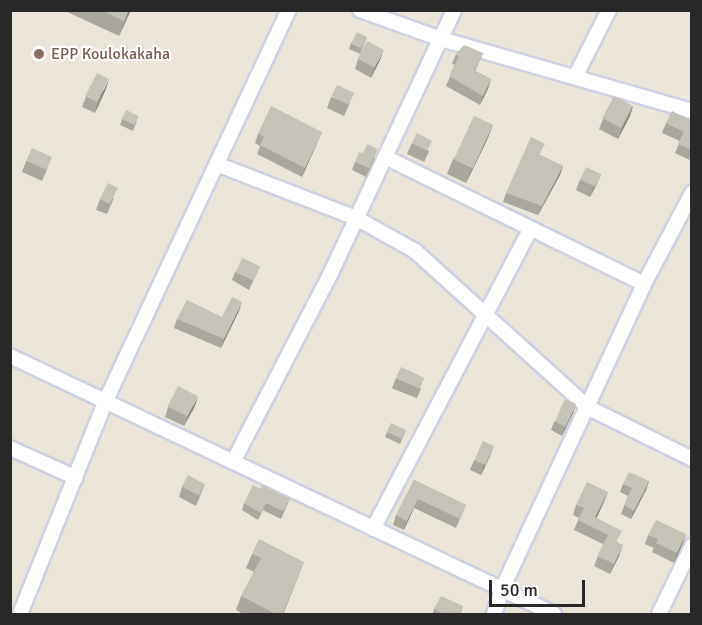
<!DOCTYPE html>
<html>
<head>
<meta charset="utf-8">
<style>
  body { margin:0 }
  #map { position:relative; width:702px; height:625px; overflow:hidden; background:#eae4d9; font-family:Signika,sans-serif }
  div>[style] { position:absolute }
  .roads { filter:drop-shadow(2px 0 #ced1e1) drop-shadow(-2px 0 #ced1e1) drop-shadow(0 2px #ced1e1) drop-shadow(0 -2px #ced1e1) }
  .minor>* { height:14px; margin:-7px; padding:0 7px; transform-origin:7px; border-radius:7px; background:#fff }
  .wall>* { inset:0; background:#a9a79e; transform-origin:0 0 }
  .shaded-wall>* { inset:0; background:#8a8881 }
  .building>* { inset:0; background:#c5c2b8; transform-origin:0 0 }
  .dots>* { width:16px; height:16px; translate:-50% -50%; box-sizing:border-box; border:3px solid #fff; border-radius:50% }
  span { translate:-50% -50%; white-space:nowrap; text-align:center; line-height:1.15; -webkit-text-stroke:4.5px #fff; paint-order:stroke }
  .education-label { font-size:16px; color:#785e54 }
  .left { translate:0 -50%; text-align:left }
  .frame { position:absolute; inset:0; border:12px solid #282828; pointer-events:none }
  .scale { position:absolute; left:489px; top:580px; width:96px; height:27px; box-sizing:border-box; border:3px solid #282828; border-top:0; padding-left:8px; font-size:18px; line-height:21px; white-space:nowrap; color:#282828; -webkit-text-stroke:4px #fff; paint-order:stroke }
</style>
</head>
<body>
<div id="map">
  <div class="roads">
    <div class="minor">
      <i style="left:360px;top:10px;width:86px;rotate:19.7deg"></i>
      <i style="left:441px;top:39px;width:261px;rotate:16deg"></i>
      <i style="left:575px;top:77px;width:75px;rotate:-63.1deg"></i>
      <i style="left:385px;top:157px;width:288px;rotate:26.1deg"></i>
      <i style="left:219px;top:165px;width:147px;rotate:21.1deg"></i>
      <i style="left:356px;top:218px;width:68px;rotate:29.2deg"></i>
      <i style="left:415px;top:251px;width:234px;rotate:42.1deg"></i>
      <i style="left:589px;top:408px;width:115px;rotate:26.3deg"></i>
      <i style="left:10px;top:356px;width:602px;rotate:25.37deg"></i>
      <i style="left:10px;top:448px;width:72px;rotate:24.4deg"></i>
      <i style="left:233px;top:462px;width:208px;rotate:-62.6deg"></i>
      <i style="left:329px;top:277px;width:295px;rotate:-64.9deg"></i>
      <i style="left:373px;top:529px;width:338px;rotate:-62.3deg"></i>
      <i style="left:20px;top:614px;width:231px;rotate:-68.1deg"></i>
      <i style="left:106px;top:400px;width:431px;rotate:-64.9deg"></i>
      <i style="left:494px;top:614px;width:26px;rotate:-72deg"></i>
      <i style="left:502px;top:589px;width:336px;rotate:-65deg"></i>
      <i style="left:644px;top:284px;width:103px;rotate:-62.2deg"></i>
      <i style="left:659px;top:614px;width:76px;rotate:-64.1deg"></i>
    </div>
  </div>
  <div class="wall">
    <i style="clip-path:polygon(63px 10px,131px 10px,119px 36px)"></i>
    <i style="clip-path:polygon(367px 37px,360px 54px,349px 49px,351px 43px)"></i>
    <i style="clip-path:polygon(483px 53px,475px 71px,491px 79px,480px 105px,446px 86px,455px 65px,452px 64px,456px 54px)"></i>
    <i style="clip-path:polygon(358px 59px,380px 60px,371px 78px,355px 69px)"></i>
    <i style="clip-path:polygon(106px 89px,95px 113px,82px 107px,86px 97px)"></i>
    <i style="clip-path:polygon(331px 97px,350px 103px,344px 116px,327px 108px)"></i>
    <i style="clip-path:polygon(633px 106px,630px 116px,618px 139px,599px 129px,603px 119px)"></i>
    <i style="clip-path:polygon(122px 119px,137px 121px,133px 131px,120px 125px)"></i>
    <i style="clip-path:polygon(692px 121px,692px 161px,675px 153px,680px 141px,662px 133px,666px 123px)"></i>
    <i style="clip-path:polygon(493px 125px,487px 140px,466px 183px,447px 174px,453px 159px)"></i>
    <i style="clip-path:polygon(322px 132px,302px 177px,257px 154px,260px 146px,255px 143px,258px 134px)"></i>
    <i style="left:412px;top:143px;width:19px;height:12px;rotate:25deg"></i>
    <i style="clip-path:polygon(363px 153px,375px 158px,366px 177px,352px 170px,355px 162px)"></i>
    <i style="clip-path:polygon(540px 155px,563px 166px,560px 175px,538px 215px,503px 202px,506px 193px)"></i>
    <i style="clip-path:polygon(26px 161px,48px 167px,42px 181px,22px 172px)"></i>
    <i style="clip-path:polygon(601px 174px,590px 197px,576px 190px,580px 180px)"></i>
    <i style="clip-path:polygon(114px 198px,107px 214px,96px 210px,100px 199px)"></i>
    <i style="clip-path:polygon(260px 266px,249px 290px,232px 280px,235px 272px)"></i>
    <i style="clip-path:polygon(239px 311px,221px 348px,174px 328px,177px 319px,222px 317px)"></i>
    <i style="left:396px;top:378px;width:27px;height:11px;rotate:22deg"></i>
    <i style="clip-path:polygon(195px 406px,184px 426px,165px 417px,168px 407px)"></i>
    <i style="clip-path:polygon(573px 413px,562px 436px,551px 430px,554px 422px)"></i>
    <i style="clip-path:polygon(387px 432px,404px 435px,400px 444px,385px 437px)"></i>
    <i style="clip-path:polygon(490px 456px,481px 475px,470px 470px,474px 460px)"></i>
    <i style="clip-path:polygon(414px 480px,466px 505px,456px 528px,414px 508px,404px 530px,393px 525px,396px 515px)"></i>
    <i style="clip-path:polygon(649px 481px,646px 490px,631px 519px,621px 514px,628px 496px,620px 492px,623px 484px)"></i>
    <i style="clip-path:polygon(205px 484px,196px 506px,179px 497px,182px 487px)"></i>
    <i style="clip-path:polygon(260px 489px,290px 499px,281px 519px,263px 510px,258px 520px,242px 510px,244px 503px)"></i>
    <i style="clip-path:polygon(608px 492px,596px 518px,618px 543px,619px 556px,610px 574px,594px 566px,603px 544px,574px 530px,579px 518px,573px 515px,576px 505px)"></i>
    <i style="clip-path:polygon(648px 535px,683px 543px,674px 563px,652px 552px,654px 548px,645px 544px)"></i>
    <i style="clip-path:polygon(252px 554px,304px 562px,283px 615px,245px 615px,236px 610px,241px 596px,254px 572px,246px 568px)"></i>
    <i style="clip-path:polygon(463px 606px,460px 615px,432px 615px,434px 609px)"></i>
  </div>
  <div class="shaded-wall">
    <i style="clip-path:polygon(129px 10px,131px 10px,129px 14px,119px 36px)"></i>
    <i style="clip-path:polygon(384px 50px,380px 60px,371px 78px,375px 67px)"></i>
    <i style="clip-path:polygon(109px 79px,106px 89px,95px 113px,98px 103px)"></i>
    <i style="clip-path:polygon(491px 79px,488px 89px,480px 105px,483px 96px)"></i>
    <i style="clip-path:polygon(633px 106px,630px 116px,618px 139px,622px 128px)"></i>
    <i style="clip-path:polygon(493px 125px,487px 140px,466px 183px,472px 168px)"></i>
    <i style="clip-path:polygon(322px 132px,302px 177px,305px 168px)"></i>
    <i style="clip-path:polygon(563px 166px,560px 175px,538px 215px,542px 206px)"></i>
    <i style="clip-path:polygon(601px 174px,597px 184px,590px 197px,594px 187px)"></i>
    <i style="clip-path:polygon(242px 302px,239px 311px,221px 348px,224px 339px)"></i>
    <i style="clip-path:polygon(198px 396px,195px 406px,184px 426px,188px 416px)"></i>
    <i style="clip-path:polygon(576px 404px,573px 413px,562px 436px,565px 427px)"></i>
    <i style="clip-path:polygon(494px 446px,490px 456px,481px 475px,484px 465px)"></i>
    <i style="clip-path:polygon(649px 481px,646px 490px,631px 519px,634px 511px)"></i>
    <i style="clip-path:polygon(608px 492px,604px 502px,592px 528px,595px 517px)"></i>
    <i style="clip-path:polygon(418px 499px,414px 508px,404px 530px,407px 521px)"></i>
    <i style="clip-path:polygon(686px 534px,683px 543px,674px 563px,677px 553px)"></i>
    <i style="clip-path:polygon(623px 545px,619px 556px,610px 574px,614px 564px)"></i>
  </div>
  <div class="building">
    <i style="clip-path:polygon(101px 10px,129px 10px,124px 21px)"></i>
    <i style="left:357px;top:32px;width:11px;height:13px;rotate:27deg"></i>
    <i style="left:367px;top:41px;width:19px;height:20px;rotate:28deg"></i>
    <i style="clip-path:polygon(464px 45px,483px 53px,474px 71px,491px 79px,483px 96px,449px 76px,459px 56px,456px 54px)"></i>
    <i style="left:97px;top:73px;width:13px;height:26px;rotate:27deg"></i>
    <i style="left:337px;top:85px;width:19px;height:13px;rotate:25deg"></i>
    <i style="left:614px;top:96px;width:21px;height:25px;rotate:28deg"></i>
    <i style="clip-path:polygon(271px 106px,322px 132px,305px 168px,260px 145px,264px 137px,258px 134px)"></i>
    <i style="left:126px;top:110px;width:14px;height:10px;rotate:25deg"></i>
    <i style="clip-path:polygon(672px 111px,692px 121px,692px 150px,678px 144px,684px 132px,666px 123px)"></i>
    <i style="left:474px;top:116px;width:21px;height:48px;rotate:25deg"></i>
    <i style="left:417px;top:133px;width:17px;height:11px;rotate:28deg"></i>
    <i style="clip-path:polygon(531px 137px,545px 144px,539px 155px,563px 166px,542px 206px,506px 193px)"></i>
    <i style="clip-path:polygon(367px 144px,378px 149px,369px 168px,355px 162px,359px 152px,363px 153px)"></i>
    <i style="left:32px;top:148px;width:22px;height:14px;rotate:24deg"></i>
    <i style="left:586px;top:167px;width:17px;height:14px;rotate:25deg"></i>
    <i style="left:108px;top:183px;width:11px;height:18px;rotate:27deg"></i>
    <i style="left:242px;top:258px;width:20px;height:16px;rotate:24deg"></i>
    <i style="clip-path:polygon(232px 297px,242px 302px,224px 339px,177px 319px,187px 300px,222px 317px)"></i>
    <i style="left:401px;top:367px;width:26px;height:12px;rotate:25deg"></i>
    <i style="left:178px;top:386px;width:22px;height:23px;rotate:27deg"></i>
    <i style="left:565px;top:399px;width:12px;height:25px;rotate:24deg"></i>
    <i style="left:391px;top:423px;width:17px;height:10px;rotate:25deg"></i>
    <i style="left:483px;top:441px;width:12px;height:21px;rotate:24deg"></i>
    <i style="clip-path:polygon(629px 472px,649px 481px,634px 511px,624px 505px,632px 488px,623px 484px)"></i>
    <i style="left:188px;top:475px;width:19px;height:13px;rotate:28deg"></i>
    <i style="clip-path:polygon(414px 480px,466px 505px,460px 519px,418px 499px,407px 521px,396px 515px)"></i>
    <i style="clip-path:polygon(587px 482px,608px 492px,595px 517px,622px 531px,616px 542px,623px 545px,614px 564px,597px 556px,608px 535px,578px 520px,584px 508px,576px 505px)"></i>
    <i style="clip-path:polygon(253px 485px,260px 489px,262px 485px,290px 499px,283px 511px,266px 503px,261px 513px,244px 503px)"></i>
    <i style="clip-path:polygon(656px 520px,686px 534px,677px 553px,656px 543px,658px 539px,648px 535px)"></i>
    <i style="clip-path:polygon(259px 539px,304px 562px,282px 615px,278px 615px,241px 596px,261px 558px,252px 554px)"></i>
    <i style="clip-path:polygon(441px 596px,463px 606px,459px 615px,446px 615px,434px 609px)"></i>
  </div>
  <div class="dots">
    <i style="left:39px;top:54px;background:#8d6e63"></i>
  </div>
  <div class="education-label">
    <span class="left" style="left:51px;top:54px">EPP Koulokakaha</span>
  </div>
  <div class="frame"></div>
  <div class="scale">50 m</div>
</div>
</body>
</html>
